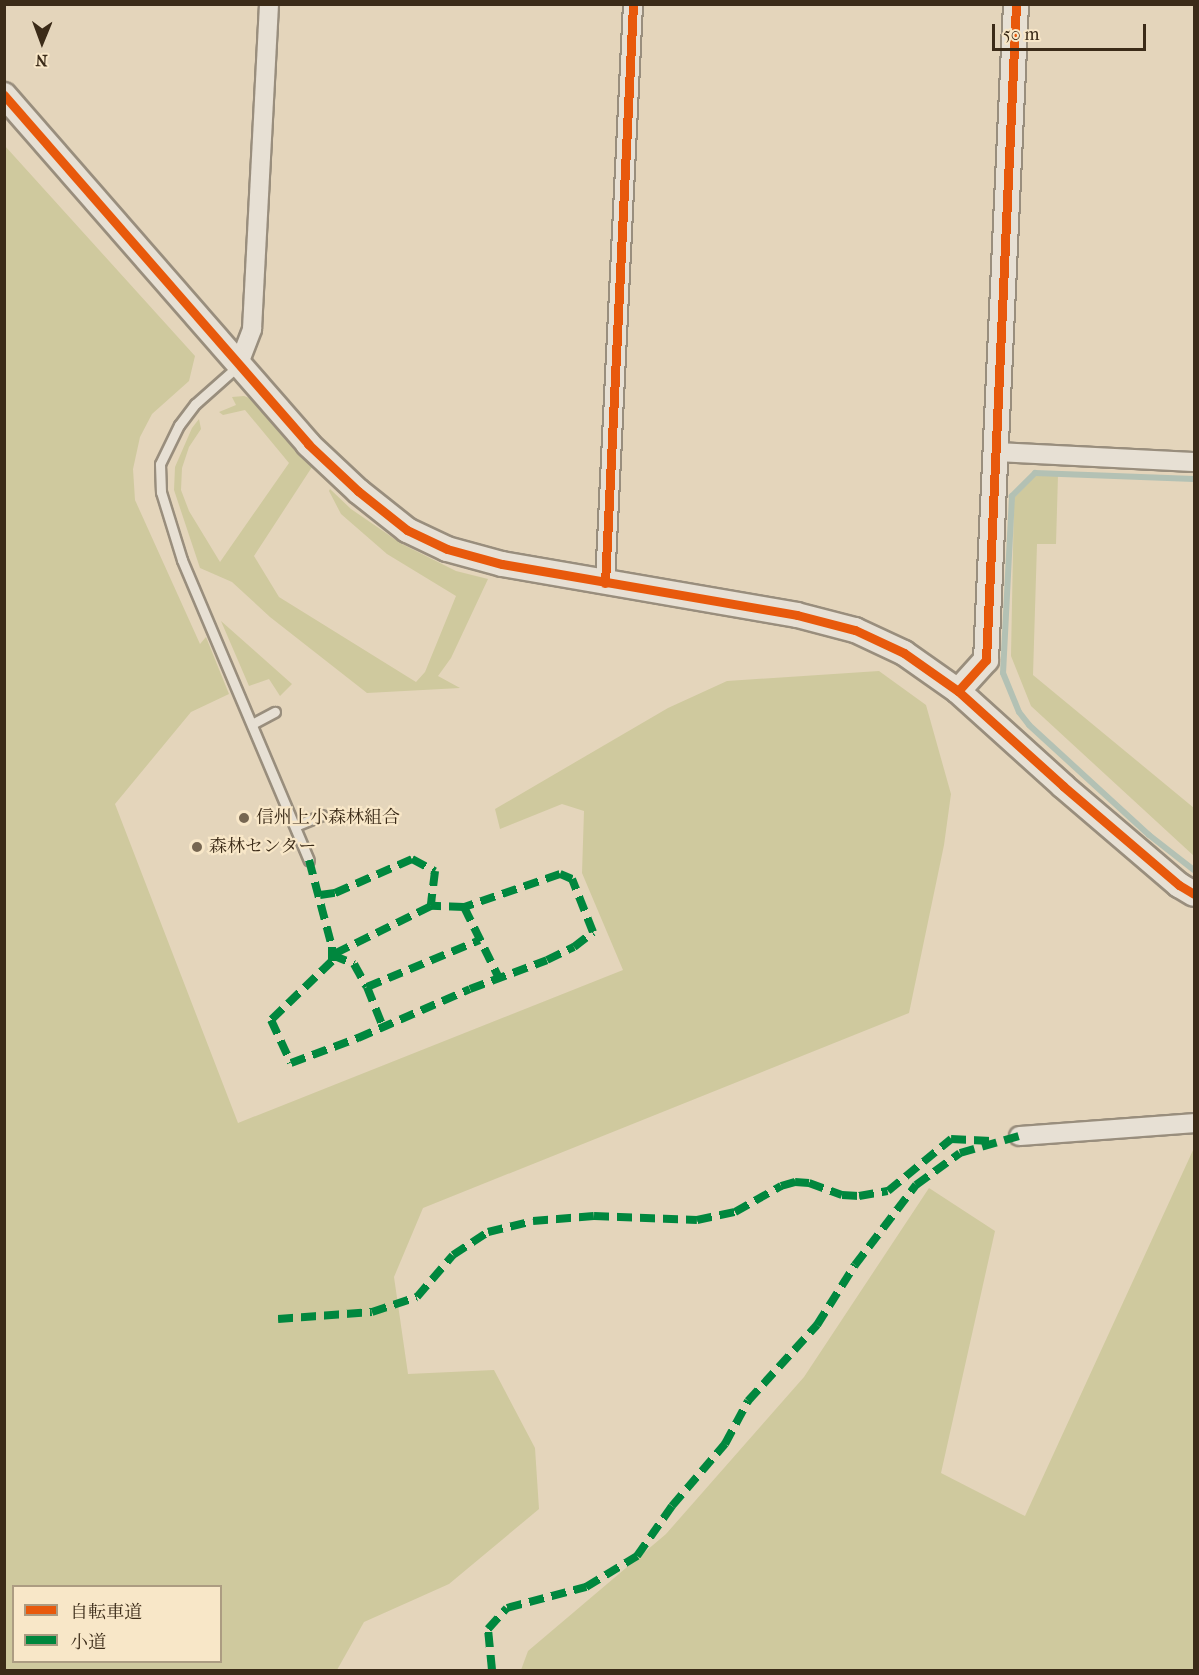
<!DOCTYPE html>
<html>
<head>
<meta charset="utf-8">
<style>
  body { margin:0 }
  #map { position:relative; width:1199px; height:1675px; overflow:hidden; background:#e4d5bb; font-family:"IM FELL French Canon","Noto Serif JP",serif }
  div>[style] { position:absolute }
  .green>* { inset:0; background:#cfc99e }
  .stream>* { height:6px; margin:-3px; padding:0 3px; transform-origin:3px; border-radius:3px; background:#b3c1b4 }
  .roads { filter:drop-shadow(2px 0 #998e7d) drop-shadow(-2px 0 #998e7d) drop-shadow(0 2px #998e7d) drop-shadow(0 -2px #998e7d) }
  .lane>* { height:9px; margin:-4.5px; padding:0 4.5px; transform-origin:4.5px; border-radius:4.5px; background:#e7e0d4 }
  .street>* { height:18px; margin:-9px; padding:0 9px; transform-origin:9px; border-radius:9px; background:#e7e0d4 }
  .secondary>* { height:24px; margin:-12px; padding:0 12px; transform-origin:12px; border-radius:12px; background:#e7e0d4 }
  .quiet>* { height:8px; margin-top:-4px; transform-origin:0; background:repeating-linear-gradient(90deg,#00873e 0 15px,transparent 0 23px) }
  .cycleway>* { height:9px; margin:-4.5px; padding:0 4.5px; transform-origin:4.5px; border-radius:4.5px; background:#e8590c }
  .dots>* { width:16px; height:16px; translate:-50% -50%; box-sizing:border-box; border:3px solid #f8e7c8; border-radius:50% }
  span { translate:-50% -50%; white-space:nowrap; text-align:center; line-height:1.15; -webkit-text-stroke:4.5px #f8e7c8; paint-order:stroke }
  .poi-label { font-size:18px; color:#3b2b18 }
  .left { translate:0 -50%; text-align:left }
  .frame { position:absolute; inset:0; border:6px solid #3b2b18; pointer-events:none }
  .legend { position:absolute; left:12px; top:1585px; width:210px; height:78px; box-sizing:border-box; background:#f8e7c8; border:2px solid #ac9c82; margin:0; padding:8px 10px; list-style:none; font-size:18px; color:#3b2b18 }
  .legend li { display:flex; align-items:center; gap:12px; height:30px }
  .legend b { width:30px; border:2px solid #ac9c82 }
  .north { position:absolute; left:12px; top:12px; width:60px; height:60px; -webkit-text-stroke:4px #f8e7c8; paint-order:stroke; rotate:181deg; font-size:16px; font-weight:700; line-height:24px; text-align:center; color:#3b2b18 }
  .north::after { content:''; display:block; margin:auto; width:21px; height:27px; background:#3b2b18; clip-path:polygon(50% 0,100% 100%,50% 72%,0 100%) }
  .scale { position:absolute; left:992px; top:24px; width:154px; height:27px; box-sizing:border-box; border:3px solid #3b2b18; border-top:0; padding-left:8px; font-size:18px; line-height:21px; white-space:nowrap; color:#3b2b18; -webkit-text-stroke:4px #f8e7c8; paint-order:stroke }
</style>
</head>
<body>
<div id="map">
  <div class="green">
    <i style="clip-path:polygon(evenodd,5px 146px,195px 356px,189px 381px,152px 414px,140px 437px,133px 469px,135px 500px,200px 644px,206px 637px,229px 694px,191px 712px,115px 804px,238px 1123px,623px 970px,582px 873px,584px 811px,562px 804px,500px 829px,495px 809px,668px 708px,727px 681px,879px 671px,926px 705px,951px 794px,944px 845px,909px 1013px,423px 1208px,394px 1277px,408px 1374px,494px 1370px,535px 1448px,539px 1509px,449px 1584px,364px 1622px,337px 1670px,5px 1670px,5px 146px,220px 1586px,220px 1662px,14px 1662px,14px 1586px,220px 1586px)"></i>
    <i style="clip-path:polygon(244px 396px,252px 399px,312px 467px,254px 556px,279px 597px,416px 682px,425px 672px,456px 596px,387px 554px,341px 514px,329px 491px,330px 489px,351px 509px,402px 544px,456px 571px,488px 579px,451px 658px,438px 676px,460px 688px,367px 693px,270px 617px,232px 582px,200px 568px,174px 490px,175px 467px,192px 428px,199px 419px,201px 429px,189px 447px,182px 468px,181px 490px,189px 511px,220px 562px,289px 463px,245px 410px,223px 415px,219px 412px,236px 405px,232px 397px)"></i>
    <i style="clip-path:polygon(1036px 475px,1058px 475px,1056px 544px,1037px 544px,1033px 675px,1194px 808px,1194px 856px,1031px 706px,1011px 656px,1014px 498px)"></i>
    <i style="clip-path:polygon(221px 621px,292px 684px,280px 696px,269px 679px,249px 686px)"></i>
    <i style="clip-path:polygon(1194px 1148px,1194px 1670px,521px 1670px,528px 1651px,666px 1534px,804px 1377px,929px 1188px,995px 1231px,941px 1473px,1025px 1516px)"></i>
  </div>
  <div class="stream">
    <i style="left:1194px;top:479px;width:159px;rotate:-177.8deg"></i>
    <i style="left:1035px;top:473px;width:33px;rotate:135deg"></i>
    <i style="left:1012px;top:496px;width:177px;rotate:92.9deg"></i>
    <i style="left:1003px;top:673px;width:42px;rotate:67.7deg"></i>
    <i style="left:1019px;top:712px;width:16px;rotate:52deg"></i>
    <i style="left:1029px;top:725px;width:163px;rotate:42.5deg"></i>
    <i style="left:1149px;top:835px;width:57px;rotate:37.9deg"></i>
  </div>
  <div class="roads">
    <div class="lane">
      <i style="left:238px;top:366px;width:57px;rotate:138.5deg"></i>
      <i style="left:195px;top:404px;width:26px;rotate:127deg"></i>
      <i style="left:179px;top:425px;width:43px;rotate:116deg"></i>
      <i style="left:160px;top:464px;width:28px;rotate:88deg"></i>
      <i style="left:161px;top:492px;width:71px;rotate:72.8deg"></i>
      <i style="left:182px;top:560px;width:326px;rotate:67.1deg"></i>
      <i style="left:252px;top:724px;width:26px;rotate:-28deg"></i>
      <i style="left:295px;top:826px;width:29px;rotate:-22deg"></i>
    </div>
    <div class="street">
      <i style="left:238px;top:366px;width:40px;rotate:-69deg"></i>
      <i style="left:252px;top:329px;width:325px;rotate:-87deg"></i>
      <i style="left:996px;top:452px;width:198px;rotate:2.9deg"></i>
      <i style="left:605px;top:583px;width:580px;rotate:-87.23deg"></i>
      <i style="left:1019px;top:1136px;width:175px;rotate:-4.2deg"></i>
    </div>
    <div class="secondary">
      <i style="left:4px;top:95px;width:463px;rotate:48.9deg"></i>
      <i style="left:308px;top:444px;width:69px;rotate:43.2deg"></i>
      <i style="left:358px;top:491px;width:63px;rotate:38.5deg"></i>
      <i style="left:407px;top:530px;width:44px;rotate:25.4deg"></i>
      <i style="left:447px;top:549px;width:57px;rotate:15.3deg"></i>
      <i style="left:502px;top:564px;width:299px;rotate:9.8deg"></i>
      <i style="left:797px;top:615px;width:60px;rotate:14.5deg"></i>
      <i style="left:855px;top:630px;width:54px;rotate:25.1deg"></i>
      <i style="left:904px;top:653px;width:66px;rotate:35.1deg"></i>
      <i style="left:958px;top:691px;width:142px;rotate:42.1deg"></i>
      <i style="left:1063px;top:786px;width:153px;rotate:40.5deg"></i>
      <i style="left:1179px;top:885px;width:17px;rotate:31deg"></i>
      <i style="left:958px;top:691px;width:42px;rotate:-47.9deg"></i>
      <i style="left:986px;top:660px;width:657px;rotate:-87.38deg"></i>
    </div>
  </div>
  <div class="quiet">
    <i style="left:309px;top:860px;width:90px;rotate:75.2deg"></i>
    <i style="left:332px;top:947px;width:14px;rotate:90deg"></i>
    <i style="left:332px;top:961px;width:85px;rotate:136deg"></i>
    <i style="left:271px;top:1020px;width:47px;rotate:65.1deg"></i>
    <i style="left:291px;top:1063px;width:72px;rotate:-20.5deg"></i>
    <i style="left:358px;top:1038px;width:122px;rotate:-23.6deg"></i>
    <i style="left:470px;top:989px;width:82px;rotate:-20.6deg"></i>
    <i style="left:547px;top:960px;width:30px;rotate:-26deg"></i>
    <i style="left:574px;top:947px;width:24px;rotate:-38deg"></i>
    <i style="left:593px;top:932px;width:57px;rotate:-111.6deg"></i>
    <i style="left:572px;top:879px;width:13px;rotate:-157deg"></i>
    <i style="left:560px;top:874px;width:102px;rotate:161deg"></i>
    <i style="left:464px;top:907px;width:33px;rotate:-178deg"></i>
    <i style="left:431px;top:906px;width:110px;rotate:153.7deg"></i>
    <i style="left:320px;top:895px;width:15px;rotate:-8deg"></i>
    <i style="left:335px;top:893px;width:84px;rotate:-23.8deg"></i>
    <i style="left:412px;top:859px;width:26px;rotate:28deg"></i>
    <i style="left:435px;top:871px;width:35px;rotate:97deg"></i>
    <i style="left:464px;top:907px;width:79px;rotate:63.8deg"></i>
    <i style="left:332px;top:955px;width:24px;rotate:22deg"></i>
    <i style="left:354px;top:964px;width:26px;rotate:61deg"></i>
    <i style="left:367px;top:987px;width:43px;rotate:68.2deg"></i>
    <i style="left:367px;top:987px;width:122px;rotate:-22.6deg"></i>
    <i style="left:278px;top:1319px;width:94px;rotate:-4.3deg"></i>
    <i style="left:372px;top:1312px;width:47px;rotate:-18.4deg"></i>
    <i style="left:417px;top:1297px;width:55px;rotate:-49.4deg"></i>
    <i style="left:453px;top:1255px;width:42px;rotate:-33.3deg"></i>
    <i style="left:488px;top:1232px;width:46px;rotate:-13.7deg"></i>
    <i style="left:533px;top:1221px;width:61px;rotate:-4.7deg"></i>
    <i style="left:594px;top:1216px;width:103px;rotate:2.2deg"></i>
    <i style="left:697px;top:1220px;width:39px;rotate:-12deg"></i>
    <i style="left:735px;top:1212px;width:53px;rotate:-29.5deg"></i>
    <i style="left:781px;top:1186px;width:15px;rotate:-16deg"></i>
    <i style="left:795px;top:1182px;width:14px;rotate:4deg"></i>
    <i style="left:809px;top:1183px;width:35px;rotate:20deg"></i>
    <i style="left:842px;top:1195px;width:17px;rotate:3deg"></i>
    <i style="left:859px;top:1196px;width:29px;rotate:-10deg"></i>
    <i style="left:888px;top:1191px;width:82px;rotate:-39.5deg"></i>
    <i style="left:951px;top:1139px;width:40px;rotate:2.9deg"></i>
    <i style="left:492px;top:1670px;width:41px;rotate:-95.6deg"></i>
    <i style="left:488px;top:1629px;width:28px;rotate:-48deg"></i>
    <i style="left:507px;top:1608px;width:82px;rotate:-14.9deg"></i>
    <i style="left:586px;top:1587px;width:60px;rotate:-31.3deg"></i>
    <i style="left:637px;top:1556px;width:61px;rotate:-55deg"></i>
    <i style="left:672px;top:1506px;width:82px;rotate:-49.5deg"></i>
    <i style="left:725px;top:1444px;width:49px;rotate:-61.9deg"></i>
    <i style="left:748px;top:1401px;width:103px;rotate:-47.8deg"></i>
    <i style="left:817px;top:1325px;width:71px;rotate:-57.7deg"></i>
    <i style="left:855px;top:1265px;width:101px;rotate:-52.7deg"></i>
    <i style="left:916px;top:1185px;width:54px;rotate:-36deg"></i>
    <i style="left:960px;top:1153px;width:61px;rotate:-16.1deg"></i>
  </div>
  <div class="cycleway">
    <i style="left:4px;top:95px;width:463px;rotate:48.9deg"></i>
    <i style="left:308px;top:444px;width:69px;rotate:43.2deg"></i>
    <i style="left:358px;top:491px;width:63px;rotate:38.5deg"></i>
    <i style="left:407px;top:530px;width:44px;rotate:25.4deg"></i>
    <i style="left:447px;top:549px;width:57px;rotate:15.3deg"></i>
    <i style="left:502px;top:564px;width:299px;rotate:9.8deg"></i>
    <i style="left:797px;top:615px;width:60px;rotate:14.5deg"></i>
    <i style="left:855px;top:630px;width:54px;rotate:25.1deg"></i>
    <i style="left:904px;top:653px;width:66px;rotate:35.1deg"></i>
    <i style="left:958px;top:691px;width:142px;rotate:42.1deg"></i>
    <i style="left:1063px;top:786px;width:153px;rotate:40.5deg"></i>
    <i style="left:1179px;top:885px;width:17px;rotate:31deg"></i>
    <i style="left:605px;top:583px;width:580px;rotate:-87.23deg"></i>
    <i style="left:958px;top:691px;width:42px;rotate:-47.9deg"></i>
    <i style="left:986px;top:660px;width:657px;rotate:-87.38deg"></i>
  </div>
  <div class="dots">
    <i style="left:244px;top:818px;background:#766651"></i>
    <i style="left:197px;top:847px;background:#766651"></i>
  </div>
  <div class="poi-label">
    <span class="left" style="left:256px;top:818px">信州上小森林組合</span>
    <span class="left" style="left:209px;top:847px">森林センター</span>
  </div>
  <div class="frame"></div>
  <ul class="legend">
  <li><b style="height:8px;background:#e8590c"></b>自転車道</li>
  <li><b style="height:8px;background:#00873e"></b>小道</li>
  </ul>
  <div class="north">N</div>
  <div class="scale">50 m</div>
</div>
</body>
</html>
